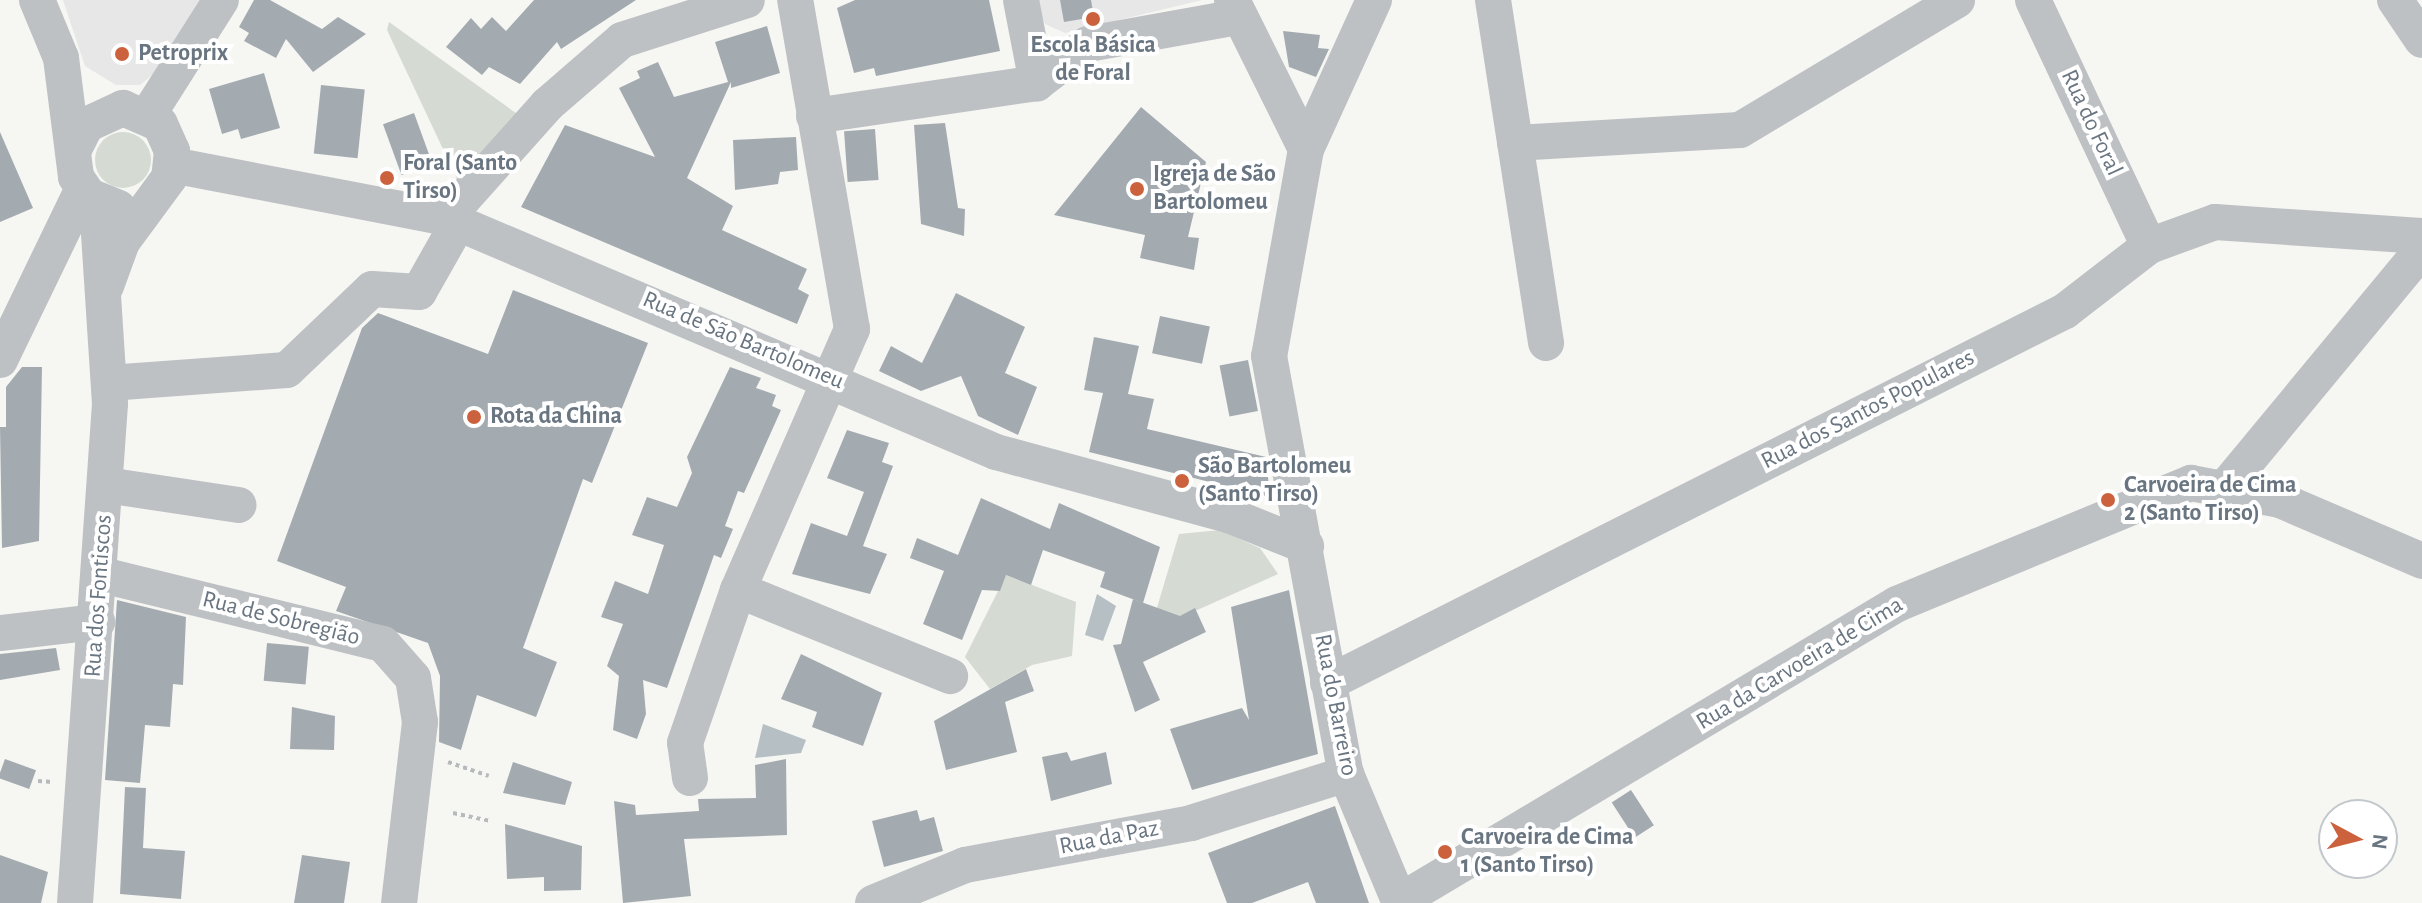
<!DOCTYPE html>
<html>
<head>
<meta charset="utf-8">
<style>
  body { margin:0 }
  #map { position:relative; width:2422px; height:903px; overflow:hidden; background:#f6f6f3; font-family:"Alegreya Sans",sans-serif }
  div>[style] { position:absolute }
  .built>* { inset:0; background:#e6e7e6 }
  .green>* { inset:0; background:#d5dad3 }
  .round { border-radius:50% }
  .water>* { inset:0; background:#b6bfc4 }
  .building>* { inset:0; background:#a4abb0; transform-origin:0 0 }
  .path>* { height:4px; margin-top:-2px; transform-origin:0; background:repeating-linear-gradient(90deg,#b7babc 0 4px,transparent 0 8px) }
  .minor>* { height:36px; margin:-18px; padding:0 18px; transform-origin:18px; border-radius:18px; background:#bdc1c4 }
  .dots>* { width:22px; height:22px; translate:-50% -50%; box-sizing:border-box; border:4px solid #fff; border-radius:50% }
  span { translate:-50% -50%; white-space:nowrap; text-align:center; line-height:1.15; -webkit-text-stroke:8px #fff; paint-order:stroke }
  .poi-label { font-size:24px; color:#697580; font-weight:700 }
  .left { translate:0 -50%; text-align:left }
  .street-label { font-size:24px; color:#697580 }
  .north { position:absolute; left:2318px; top:799px; width:80px; height:80px; box-sizing:border-box; background:#fff; border:2px solid #c3c8cc; border-radius:50%; rotate:97deg; font-size:22px; font-weight:700; line-height:32px; text-align:center; color:#697580 }
  .north::after { content:''; display:block; margin:auto; width:28px; height:36px; background:#cb623d; clip-path:polygon(50% 0,100% 100%,50% 72%,0 100%) }
</style>
</head>
<body>
<div id="map">
  <div class="built">
    <i style="clip-path:polygon(63px 0,200px 0,157px 71px,140px 85px,116px 85px,85px 66px)"></i>
    <i style="clip-path:polygon(1034px 0,1202px 0,1065px 33px,1045px 24px)"></i>
  </div>
  <div class="green">
    <i style="clip-path:polygon(389px 22px,520px 116px,458px 181px,387px 30px)"></i>
    <i class="round" style="left:95px;top:132px;width:56px;height:56px"></i>
    <i style="clip-path:polygon(1220px 530px,1260px 548px,1278px 574px,1150px 631px,1179px 534px)"></i>
    <i style="clip-path:polygon(1006px 575px,1076px 602px,1072px 656px,1032px 665px,990px 689px,965px 657px)"></i>
  </div>
  <div class="water">
    <i style="clip-path:polygon(1097px 594px,1116px 606px,1103px 641px,1085px 635px)"></i>
    <i style="clip-path:polygon(763px 724px,806px 740px,801px 753px,755px 758px)"></i>
  </div>
  <div class="building">
    <i style="clip-path:polygon(254px 0,270px 0,322px 29px,338px 17px,366px 34px,313px 72px,286px 39px,276px 58px,244px 41px,249px 33px,239px 27px)"></i>
    <i style="clip-path:polygon(534px 0,636px 0,561px 49px,557px 42px,520px 84px,489px 67px,482px 75px,446px 47px,471px 18px,481px 29px,492px 17px,506px 31px)"></i>
    <i style="clip-path:polygon(855px 0,989px 0,1000px 51px,876px 76px,874px 68px,854px 73px,837px 8px)"></i>
    <i style="clip-path:polygon(1060px 0,1091px 0,1094px 17px,1064px 22px)"></i>
    <i style="clip-path:polygon(767px 26px,780px 73px,731px 88px,731px 82px,687px 178px,733px 206px,722px 230px,807px 269px,798px 289px,809px 295px,797px 324px,521px 207px,565px 125px,655px 157px,619px 88px,640px 78px,637px 71px,658px 62px,674px 97px,728px 82px,715px 42px)"></i>
    <i style="clip-path:polygon(1283px 31px,1320px 35px,1318px 48px,1329px 49px,1316px 77px,1289px 67px)"></i>
    <i style="clip-path:polygon(264px 73px,280px 128px,241px 139px,238px 129px,222px 134px,209px 89px)"></i>
    <i style="left:321px;top:85px;width:44px;height:69px;rotate:6deg"></i>
    <i style="clip-path:polygon(1141px 107px,1206px 162px,1188px 237px,1199px 238px,1194px 270px,1140px 258px,1145px 235px,1054px 215px)"></i>
    <i style="left:414px;top:113px;width:54px;height:33px;rotate:70deg"></i>
    <i style="clip-path:polygon(945px 123px,958px 208px,965px 209px,964px 236px,921px 224px,914px 125px)"></i>
    <i style="left:875px;top:129px;width:51px;height:31px;rotate:86deg"></i>
    <i style="clip-path:polygon(0 132px,33px 208px,0 222px)"></i>
    <i style="clip-path:polygon(796px 137px,798px 170px,780px 172px,778px 184px,735px 190px,733px 140px)"></i>
    <i style="clip-path:polygon(513px 290px,648px 343px,592px 483px,583px 479px,523px 648px,557px 662px,536px 717px,477px 695px,461px 750px,439px 742px,440px 676px,428px 643px,336px 611px,346px 587px,277px 561px,362px 328px,378px 313px,488px 354px)"></i>
    <i style="clip-path:polygon(956px 293px,1025px 327px,1005px 373px,1037px 387px,1018px 435px,978px 416px,961px 376px,921px 391px,879px 371px,891px 346px,922px 363px)"></i>
    <i style="left:1160px;top:316px;width:51px;height:38px;rotate:12deg"></i>
    <i style="clip-path:polygon(1094px 337px,1139px 346px,1128px 394px,1154px 399px,1147px 429px,1266px 457px,1270px 497px,1089px 452px,1103px 393px,1084px 390px)"></i>
    <i style="left:1248px;top:360px;width:52px;height:29px;rotate:79deg"></i>
    <i style="clip-path:polygon(22px 367px,42px 367px,39px 541px,2px 548px,0 427px,6px 427px,6px 387px)"></i>
    <i style="clip-path:polygon(730px 367px,761px 378px,756px 388px,776px 395px,772px 406px,781px 410px,744px 493px,738px 491px,725px 526px,733px 529px,721px 558px,714px 555px,667px 688px,643px 680px,646px 714px,637px 739px,613px 730px,619px 676px,607px 666px,623px 624px,601px 617px,615px 581px,648px 594px,664px 545px,632px 535px,647px 497px,677px 507px,692px 473px,687px 457px)"></i>
    <i style="clip-path:polygon(847px 430px,889px 443px,882px 462px,893px 466px,863px 546px,887px 554px,870px 594px,792px 574px,811px 523px,847px 536px,864px 492px,827px 478px)"></i>
    <i style="clip-path:polygon(981px 498px,1050px 529px,1059px 503px,1160px 547px,1143px 603px,1100px 587px,1105px 572px,1043px 550px,1031px 585px,1006px 575px,1000px 591px,982px 590px,962px 640px,923px 624px,944px 571px,910px 558px,917px 538px,958px 555px)"></i>
    <i style="clip-path:polygon(1289px 590px,1318px 754px,1192px 790px,1170px 729px,1242px 708px,1249px 720px,1231px 607px)"></i>
    <i style="clip-path:polygon(1133px 599px,1180px 616px,1195px 608px,1206px 632px,1143px 662px,1160px 700px,1135px 712px,1113px 645px,1121px 644px)"></i>
    <i style="clip-path:polygon(117px 600px,186px 617px,183px 685px,173px 684px,170px 727px,145px 725px,140px 783px,105px 780px)"></i>
    <i style="left:267px;top:643px;width:42px;height:38px;rotate:5deg"></i>
    <i style="clip-path:polygon(56px 648px,60px 670px,0 680px,0 654px)"></i>
    <i style="clip-path:polygon(801px 654px,882px 693px,863px 746px,812px 727px,817px 712px,781px 699px)"></i>
    <i style="clip-path:polygon(1026px 669px,1034px 691px,1005px 702px,1017px 752px,946px 770px,934px 721px)"></i>
    <i style="clip-path:polygon(292px 707px,335px 716px,334px 750px,290px 749px)"></i>
    <i style="clip-path:polygon(1067px 752px,1071px 761px,1106px 752px,1112px 784px,1051px 801px,1042px 757px)"></i>
    <i style="left:5px;top:759px;width:33px;height:20px;rotate:20deg"></i>
    <i style="clip-path:polygon(786px 759px,787px 835px,684px 839px,691px 896px,623px 903px,614px 801px,635px 805px,636px 815px,699px 811px,698px 799px,756px 798px,755px 765px)"></i>
    <i style="clip-path:polygon(513px 762px,572px 782px,565px 805px,503px 793px)"></i>
    <i style="clip-path:polygon(125px 787px,146px 788px,143px 848px,185px 851px,181px 899px,120px 894px)"></i>
    <i style="left:1631px;top:790px;width:42px;height:23px;rotate:57deg"></i>
    <i style="clip-path:polygon(1335px 806px,1369px 903px,1316px 903px,1308px 882px,1252px 903px,1227px 903px,1208px 853px)"></i>
    <i style="clip-path:polygon(917px 810px,920px 821px,934px 817px,943px 851px,884px 867px,872px 821px)"></i>
    <i style="clip-path:polygon(505px 824px,582px 846px,581px 890px,544px 891px,544px 877px,507px 879px)"></i>
    <i style="clip-path:polygon(0 855px,48px 872px,41px 903px,0 903px)"></i>
    <i style="clip-path:polygon(302px 855px,350px 862px,344px 903px,294px 903px)"></i>
  </div>
  <div class="path">
    <i style="left:448px;top:762px;width:43px;rotate:18.9deg"></i>
    <i style="left:38px;top:781px;width:15px;rotate:4deg"></i>
    <i style="left:453px;top:813px;width:39px;rotate:12deg"></i>
  </div>
  <div class="minor">
    <i style="left:37px;top:0;width:63px;rotate:67.5deg"></i>
    <i style="left:61px;top:58px;width:120px;rotate:82.8deg"></i>
    <i style="left:76px;top:177px;width:23px;rotate:56deg"></i>
    <i style="left:89px;top:196px;width:32px;rotate:22deg"></i>
    <i style="left:1021px;top:0;width:85px;rotate:79.1deg"></i>
    <i style="left:1232px;top:0;width:166px;rotate:63.6deg"></i>
    <i style="left:1374px;top:0;width:164px;rotate:114.5deg"></i>
    <i style="left:1306px;top:149px;width:210px;rotate:100.1deg"></i>
    <i style="left:1269px;top:356px;width:425px;rotate:79.6deg"></i>
    <i style="left:1346px;top:774px;width:140px;rotate:67.3deg"></i>
    <i style="left:1493px;top:0;width:347px;rotate:81.2deg"></i>
    <i style="left:2033px;top:0;width:272px;rotate:64.8deg"></i>
    <i style="left:2395px;top:0;width:48px;rotate:56deg"></i>
    <i style="left:148px;top:115px;width:136px;rotate:-57.6deg"></i>
    <i style="left:814px;top:116px;width:225px;rotate:-8.4deg"></i>
    <i style="left:1037px;top:83px;width:64px;rotate:-37.4deg"></i>
    <i style="left:1088px;top:44px;width:152px;rotate:-10.2deg"></i>
    <i style="left:1515px;top:143px;width:225px;rotate:-3.3deg"></i>
    <i style="left:1740px;top:130px;width:253px;rotate:-30.9deg"></i>
    <i style="left:73px;top:151px;width:29px;rotate:-63deg"></i>
    <i style="left:86px;top:125px;width:41px;rotate:-24.7deg"></i>
    <i style="left:123px;top:108px;width:40px;rotate:23.4deg"></i>
    <i style="left:160px;top:124px;width:30px;rotate:66deg"></i>
    <i style="left:172px;top:151px;width:27px;rotate:96deg"></i>
    <i style="left:169px;top:178px;width:79px;rotate:126.3deg"></i>
    <i style="left:122px;top:242px;width:47px;rotate:110deg"></i>
    <i style="left:172px;top:165px;width:279px;rotate:10.9deg"></i>
    <i style="left:446px;top:218px;width:598px;rotate:23.05deg"></i>
    <i style="left:996px;top:452px;width:244px;rotate:15.2deg"></i>
    <i style="left:1231px;top:516px;width:81px;rotate:21.8deg"></i>
    <i style="left:446px;top:218px;width:152px;rotate:-48.2deg"></i>
    <i style="left:547px;top:105px;width:99px;rotate:-40.9deg"></i>
    <i style="left:622px;top:40px;width:131px;rotate:-17.7deg"></i>
    <i style="left:0;top:360px;width:191px;rotate:-64.2deg"></i>
    <i style="left:109px;top:383px;width:178px;rotate:-4.2deg"></i>
    <i style="left:287px;top:370px;width:117px;rotate:-43.6deg"></i>
    <i style="left:372px;top:289px;width:47px;rotate:3.7deg"></i>
    <i style="left:419px;top:292px;width:79px;rotate:-60.5deg"></i>
    <i style="left:106px;top:485px;width:134px;rotate:8.6deg"></i>
    <i style="left:2224px;top:489px;width:310px;rotate:-50.4deg"></i>
    <i style="left:102px;top:575px;width:289px;rotate:13.8deg"></i>
    <i style="left:383px;top:644px;width:45px;rotate:48.6deg"></i>
    <i style="left:413px;top:678px;width:45px;rotate:81deg"></i>
    <i style="left:420px;top:722px;width:182px;rotate:96.6deg"></i>
    <i style="left:738px;top:590px;width:229px;rotate:22.1deg"></i>
    <i style="left:0;top:633px;width:98px;rotate:-6.5deg"></i>
    <i style="left:1328px;top:683px;width:826px;rotate:-26.78deg"></i>
    <i style="left:2065px;top:311px;width:106px;rotate:-37.7deg"></i>
    <i style="left:2149px;top:246px;width:70px;rotate:-20deg"></i>
    <i style="left:2215px;top:222px;width:207px;rotate:3.9deg"></i>
    <i style="left:690px;top:778px;width:35px;rotate:-98deg"></i>
    <i style="left:685px;top:743px;width:162px;rotate:-70.9deg"></i>
    <i style="left:738px;top:590px;width:285px;rotate:-66.4deg"></i>
    <i style="left:852px;top:329px;width:334px;rotate:-99.8deg"></i>
    <i style="left:1400px;top:901px;width:579px;rotate:-30.86deg"></i>
    <i style="left:1897px;top:604px;width:318px;rotate:-22.4deg"></i>
    <i style="left:2191px;top:483px;width:91px;rotate:10.8deg"></i>
    <i style="left:2280px;top:500px;width:155px;rotate:23.2deg"></i>
    <i style="left:75px;top:903px;width:500px;rotate:-85.99deg"></i>
    <i style="left:110px;top:404px;width:203px;rotate:-93.7deg"></i>
    <i style="left:873px;top:903px;width:100px;rotate:-22.4deg"></i>
    <i style="left:965px;top:865px;width:230px;rotate:-10.5deg"></i>
    <i style="left:1191px;top:823px;width:163px;rotate:-17.5deg"></i>
  </div>
  <div class="dots">
    <i style="left:1093px;top:19px;background:#cb623d"></i>
    <i style="left:122px;top:54px;background:#cb623d"></i>
    <i style="left:387px;top:178px;background:#cb623d"></i>
    <i style="left:1137px;top:189px;background:#cb623d"></i>
    <i style="left:474px;top:417px;background:#cb623d"></i>
    <i style="left:1182px;top:481px;background:#cb623d"></i>
    <i style="left:2108px;top:500px;background:#cb623d"></i>
    <i style="left:1445px;top:852px;background:#cb623d"></i>
  </div>
  <div class="poi-label">
    <span style="left:1093px;top:60px">Escola Básica<br>de Foral</span>
    <span class="left" style="left:138px;top:54px">Petroprix</span>
    <span class="left" style="left:403px;top:178px">Foral (Santo<br>Tirso)</span>
    <span class="left" style="left:1153px;top:189px">Igreja de São<br>Bartolomeu</span>
    <span class="left" style="left:490px;top:417px">Rota da China</span>
    <span class="left" style="left:1198px;top:481px">São Bartolomeu<br>(Santo Tirso)</span>
    <span class="left" style="left:2124px;top:500px">Carvoeira de Cima<br>2 (Santo Tirso)</span>
    <span class="left" style="left:1461px;top:852px">Carvoeira de Cima<br>1 (Santo Tirso)</span>
  </div>
  <div class="street-label">
    <span style="left:2091px;top:123px;rotate:65deg">Rua do Foral</span>
    <span style="left:743px;top:341px;rotate:23deg">Rua de São Bartolomeu</span>
    <span style="left:1868px;top:410px;rotate:-27deg">Rua dos Santos Populares</span>
    <span style="left:99px;top:596px;rotate:-86deg">Rua dos Fontiscos</span>
    <span style="left:281px;top:619px;rotate:14deg">Rua de Sobregião</span>
    <span style="left:1800px;top:664px;rotate:-31deg">Rua da Carvoeira de Cima</span>
    <span style="left:1335px;top:705px;rotate:79deg">Rua do Barreiro</span>
    <span style="left:1109px;top:838px;rotate:-11deg">Rua da Paz</span>
  </div>
  <div class="north">N</div>
</div>
</body>
</html>
